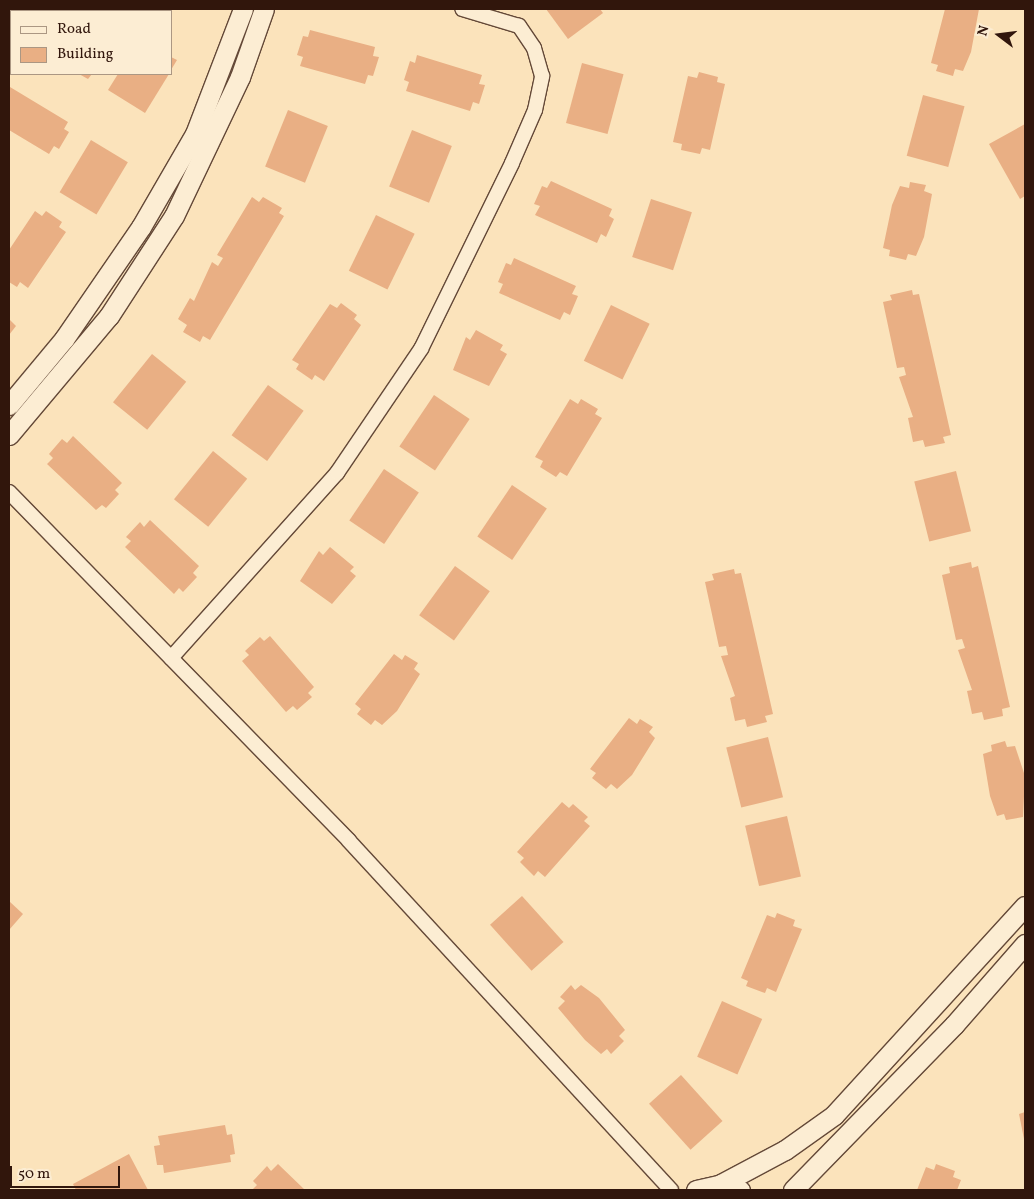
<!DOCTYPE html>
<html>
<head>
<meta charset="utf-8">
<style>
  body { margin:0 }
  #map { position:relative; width:1034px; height:1199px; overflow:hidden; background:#fbe3bb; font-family:Vollkorn,serif }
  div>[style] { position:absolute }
  .building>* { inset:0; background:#e9af84; transform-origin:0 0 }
  .roads { filter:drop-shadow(1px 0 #644938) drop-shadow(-1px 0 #644938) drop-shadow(0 1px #644938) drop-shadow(0 -1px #644938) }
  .street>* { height:14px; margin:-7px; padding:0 7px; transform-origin:7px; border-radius:7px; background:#fcedd3 }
  .secondary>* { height:19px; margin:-9.5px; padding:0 9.5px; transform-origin:9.5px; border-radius:9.5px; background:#fcedd3 }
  span { translate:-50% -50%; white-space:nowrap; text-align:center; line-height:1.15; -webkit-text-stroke:5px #fcedd3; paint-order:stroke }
  .frame { position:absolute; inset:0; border:10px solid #31160c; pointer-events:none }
  .legend { position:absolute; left:10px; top:10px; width:162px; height:65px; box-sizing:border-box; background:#fcedd3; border:1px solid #ab9783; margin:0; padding:6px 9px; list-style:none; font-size:15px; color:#31160c }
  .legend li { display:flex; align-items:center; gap:10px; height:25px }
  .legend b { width:25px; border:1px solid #ab9783 }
  .north { position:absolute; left:974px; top:10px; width:50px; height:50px; -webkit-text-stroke:4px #fcedd3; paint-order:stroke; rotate:285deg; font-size:14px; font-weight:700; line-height:20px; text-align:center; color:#31160c }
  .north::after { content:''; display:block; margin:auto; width:18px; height:22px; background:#31160c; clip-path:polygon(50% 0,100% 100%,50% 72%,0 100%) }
  .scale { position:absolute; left:10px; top:1166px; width:110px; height:22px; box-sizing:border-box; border:2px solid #31160c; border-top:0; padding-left:6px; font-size:15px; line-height:18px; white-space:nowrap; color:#31160c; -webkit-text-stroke:4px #fcedd3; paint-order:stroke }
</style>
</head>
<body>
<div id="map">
  <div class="building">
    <i style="clip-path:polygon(9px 9px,23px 9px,11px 11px,9px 33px)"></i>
    <i style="clip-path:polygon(546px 9px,600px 9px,603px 13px,568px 39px)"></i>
    <i style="clip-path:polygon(945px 9px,979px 9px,971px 52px,963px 71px,955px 69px,953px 76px,936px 71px,938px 65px,931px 63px)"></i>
    <i style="clip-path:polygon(310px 30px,375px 47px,373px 56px,379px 57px,373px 76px,368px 75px,365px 84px,300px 66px,303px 57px,297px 55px,303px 36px,308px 37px)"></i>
    <i style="clip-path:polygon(417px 55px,482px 75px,479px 84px,485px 85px,479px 104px,473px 102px,470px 111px,406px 91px,409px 82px,404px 80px,410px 61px,415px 63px)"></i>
    <i style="clip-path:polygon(171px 57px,177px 60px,171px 70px)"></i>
    <i style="left:582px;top:63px;width:43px;height:62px;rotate:15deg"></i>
    <i style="clip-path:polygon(699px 72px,718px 77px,717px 82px,725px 84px,710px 150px,702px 148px,700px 154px,681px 150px,682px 144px,673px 142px,688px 76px,697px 78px)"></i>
    <i style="clip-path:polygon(79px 74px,92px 74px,88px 79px)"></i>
    <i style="clip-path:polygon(118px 74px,169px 74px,145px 113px,108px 90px)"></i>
    <i style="clip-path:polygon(10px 87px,68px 122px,64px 129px,69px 132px,59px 149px,54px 146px,49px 154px,9px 130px)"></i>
    <i style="left:923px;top:95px;width:43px;height:63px;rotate:15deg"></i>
    <i style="left:288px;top:110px;width:43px;height:61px;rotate:22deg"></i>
    <i style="clip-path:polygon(1025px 124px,1025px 196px,1020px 199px,989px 144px)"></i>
    <i style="left:412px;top:130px;width:43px;height:61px;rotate:22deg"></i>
    <i style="left:91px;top:140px;width:43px;height:61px;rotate:31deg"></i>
    <i style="clip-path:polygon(551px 181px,612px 209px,609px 216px,614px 219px,606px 237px,601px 234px,597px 243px,535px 215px,540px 206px,534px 204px,542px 186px,547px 188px)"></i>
    <i style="clip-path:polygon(910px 182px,926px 185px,924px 191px,932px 194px,924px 237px,916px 256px,908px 254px,906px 260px,889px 256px,890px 250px,883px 248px,892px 205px,900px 186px,909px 188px)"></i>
    <i style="clip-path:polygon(252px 197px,259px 202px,263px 197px,282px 208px,279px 213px,284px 216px,210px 340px,203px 336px,200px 342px,183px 332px,187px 325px,178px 319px,190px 298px,194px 301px,212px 262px,218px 266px,223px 258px,217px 255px)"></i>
    <i style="left:651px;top:199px;width:43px;height:61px;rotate:18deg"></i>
    <i style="clip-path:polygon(35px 211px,42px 216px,46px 211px,62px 222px,59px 227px,66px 232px,28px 288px,20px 282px,17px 287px,9px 282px,9px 250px)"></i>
    <i style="left:376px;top:215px;width:43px;height:62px;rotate:26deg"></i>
    <i style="clip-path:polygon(514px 258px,576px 286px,572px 294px,578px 296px,570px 315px,564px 312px,560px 320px,499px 293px,503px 284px,498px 282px,506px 263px,511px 265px)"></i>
    <i style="clip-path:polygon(912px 290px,913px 295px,919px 294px,951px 435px,943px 437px,945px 443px,925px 447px,923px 440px,913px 442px,908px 418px,913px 417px,899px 377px,906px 375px,904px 367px,897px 368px,883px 302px,892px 300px,890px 295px)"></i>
    <i style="clip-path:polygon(341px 303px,357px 315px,354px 319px,361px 325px,324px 381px,315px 375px,312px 380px,296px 369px,299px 364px,292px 360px,330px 304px,337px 308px)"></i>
    <i style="left:611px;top:305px;width:43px;height:62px;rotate:26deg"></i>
    <i style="clip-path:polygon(9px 319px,16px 326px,9px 335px)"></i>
    <i style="clip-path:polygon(476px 330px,503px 345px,500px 350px,507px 354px,489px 386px,453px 370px,466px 337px,470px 340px)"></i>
    <i style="left:152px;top:354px;width:44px;height:62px;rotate:39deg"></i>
    <i style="left:268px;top:385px;width:44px;height:62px;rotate:36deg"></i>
    <i style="left:434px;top:395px;width:43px;height:62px;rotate:34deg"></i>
    <i style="clip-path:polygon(570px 399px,578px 404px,581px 399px,598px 409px,595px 414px,602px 418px,567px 476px,560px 472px,556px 477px,540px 467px,543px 461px,535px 457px)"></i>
    <i style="clip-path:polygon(73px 436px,122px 483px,115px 490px,119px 494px,106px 508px,102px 505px,96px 510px,47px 464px,53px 458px,49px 454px,62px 439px,67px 443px)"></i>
    <i style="left:213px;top:451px;width:44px;height:62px;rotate:39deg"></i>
    <i style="left:384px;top:469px;width:42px;height:62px;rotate:34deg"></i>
    <i style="left:956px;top:471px;width:62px;height:43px;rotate:76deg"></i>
    <i style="left:512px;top:485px;width:42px;height:62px;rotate:34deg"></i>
    <i style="clip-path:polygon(150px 520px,199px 566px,193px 573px,197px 577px,183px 592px,179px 588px,174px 594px,125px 547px,131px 541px,126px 537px,140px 522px,144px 527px)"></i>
    <i style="clip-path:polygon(330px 547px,354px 567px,350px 571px,356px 576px,332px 604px,300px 581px,319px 551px,323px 555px)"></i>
    <i style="clip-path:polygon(971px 562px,972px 568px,978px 566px,1010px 707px,1002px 709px,1003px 716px,984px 720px,982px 712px,972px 714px,967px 691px,972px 690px,958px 650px,965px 648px,962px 639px,956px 640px,942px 575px,950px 573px,949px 567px)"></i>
    <i style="left:455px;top:566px;width:43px;height:61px;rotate:36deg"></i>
    <i style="clip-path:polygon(734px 569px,735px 574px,741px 573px,773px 714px,765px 716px,767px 722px,747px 727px,745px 719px,735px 721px,730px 698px,735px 696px,721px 656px,728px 655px,726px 646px,719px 647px,705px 582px,714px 580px,712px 574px)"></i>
    <i style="clip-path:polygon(270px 636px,314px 687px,308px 693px,312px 697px,297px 710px,293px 706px,286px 712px,242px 661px,249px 655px,245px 651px,260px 637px,264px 641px)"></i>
    <i style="clip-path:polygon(394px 654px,402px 660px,405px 655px,418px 663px,414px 669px,420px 674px,397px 711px,382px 725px,375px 720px,371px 725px,357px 714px,361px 709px,355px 704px)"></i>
    <i style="clip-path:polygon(629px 718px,637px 724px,640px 719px,653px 727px,649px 732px,655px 738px,632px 775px,617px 789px,611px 784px,606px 789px,592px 778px,596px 773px,590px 769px)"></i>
    <i style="left:768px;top:737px;width:62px;height:43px;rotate:76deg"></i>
    <i style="clip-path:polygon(1005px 741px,1007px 747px,1015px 746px,1025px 776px,1023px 817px,1006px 820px,1004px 814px,997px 816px,990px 796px,983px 754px,992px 751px,991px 745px)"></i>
    <i style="clip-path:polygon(562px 802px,569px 808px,573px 804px,588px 817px,584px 821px,590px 826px,545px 877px,538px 871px,534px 876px,520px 862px,524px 858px,517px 852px)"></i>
    <i style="left:787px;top:816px;width:62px;height:43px;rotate:77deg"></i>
    <i style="left:522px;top:896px;width:62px;height:43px;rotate:48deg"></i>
    <i style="clip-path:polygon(9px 901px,23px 914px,9px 930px)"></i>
    <i style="clip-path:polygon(777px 913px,795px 920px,793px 926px,802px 929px,776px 992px,767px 988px,765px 993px,746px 986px,748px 981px,741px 978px,767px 915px,775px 918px)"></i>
    <i style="clip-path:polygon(571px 985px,575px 990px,581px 985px,599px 998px,625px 1030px,619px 1036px,624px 1041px,611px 1054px,607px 1049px,601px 1054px,585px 1040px,558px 1008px,565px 1001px,560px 997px)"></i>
    <i style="left:722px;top:1001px;width:44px;height:61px;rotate:24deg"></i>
    <i style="left:681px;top:1075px;width:62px;height:43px;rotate:48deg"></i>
    <i style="clip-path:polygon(1025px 1112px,1025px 1144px,1019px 1114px)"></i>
    <i style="clip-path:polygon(225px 1125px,227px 1135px,232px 1134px,235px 1154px,230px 1155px,231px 1162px,164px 1173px,163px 1165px,157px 1165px,154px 1146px,160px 1145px,158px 1136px)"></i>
    <i style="clip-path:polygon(129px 1154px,148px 1190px,76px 1190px,73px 1184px)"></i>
    <i style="clip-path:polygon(278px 1164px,305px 1190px,252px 1190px,257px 1185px,253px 1181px,267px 1166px,271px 1171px)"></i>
    <i style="clip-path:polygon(936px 1164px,955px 1171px,953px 1177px,961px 1180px,957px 1190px,917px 1190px,926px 1167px,934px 1170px)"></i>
  </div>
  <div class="roads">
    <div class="street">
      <i style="left:9px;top:492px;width:487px;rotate:45.7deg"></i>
      <i style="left:349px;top:841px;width:475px;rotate:47.3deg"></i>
      <i style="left:171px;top:658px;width:249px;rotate:-48.1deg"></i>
      <i style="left:337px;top:473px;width:150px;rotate:-55.9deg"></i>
      <i style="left:421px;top:349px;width:207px;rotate:-63.9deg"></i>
      <i style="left:512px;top:163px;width:58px;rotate:-66.5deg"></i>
      <i style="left:535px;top:110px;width:35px;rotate:-78deg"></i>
      <i style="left:542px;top:76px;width:29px;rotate:-106deg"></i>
      <i style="left:534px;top:48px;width:27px;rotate:-124deg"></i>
      <i style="left:519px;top:26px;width:59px;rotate:-163.4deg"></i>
    </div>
    <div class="secondary">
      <i style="left:9px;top:405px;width:86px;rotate:-50.2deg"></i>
      <i style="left:64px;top:339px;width:136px;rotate:-55.5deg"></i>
      <i style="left:141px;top:227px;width:108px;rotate:-59.9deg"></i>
      <i style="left:195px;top:134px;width:134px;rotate:-69deg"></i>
      <i style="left:9px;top:435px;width:155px;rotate:-50deg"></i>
      <i style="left:109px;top:316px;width:119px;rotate:-57deg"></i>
      <i style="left:174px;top:216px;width:154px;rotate:-64.6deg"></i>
      <i style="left:240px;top:77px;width:72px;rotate:-70.6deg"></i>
      <i style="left:721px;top:1184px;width:72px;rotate:-28deg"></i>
      <i style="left:785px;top:1150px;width:60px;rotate:-35.5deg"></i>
      <i style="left:834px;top:1115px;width:283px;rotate:-47.6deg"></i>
      <i style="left:696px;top:1190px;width:26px;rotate:-13deg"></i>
      <i style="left:721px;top:1184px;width:20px;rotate:18deg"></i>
      <i style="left:793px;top:1190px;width:231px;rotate:-45.7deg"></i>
      <i style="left:954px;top:1025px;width:108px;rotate:-48.8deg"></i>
    </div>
  </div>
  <div class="frame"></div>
  <ul class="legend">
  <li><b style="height:6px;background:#fcedd3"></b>Road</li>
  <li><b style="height:14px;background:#e9af84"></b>Building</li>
  </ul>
  <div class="north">N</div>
  <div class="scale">50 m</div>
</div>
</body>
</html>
